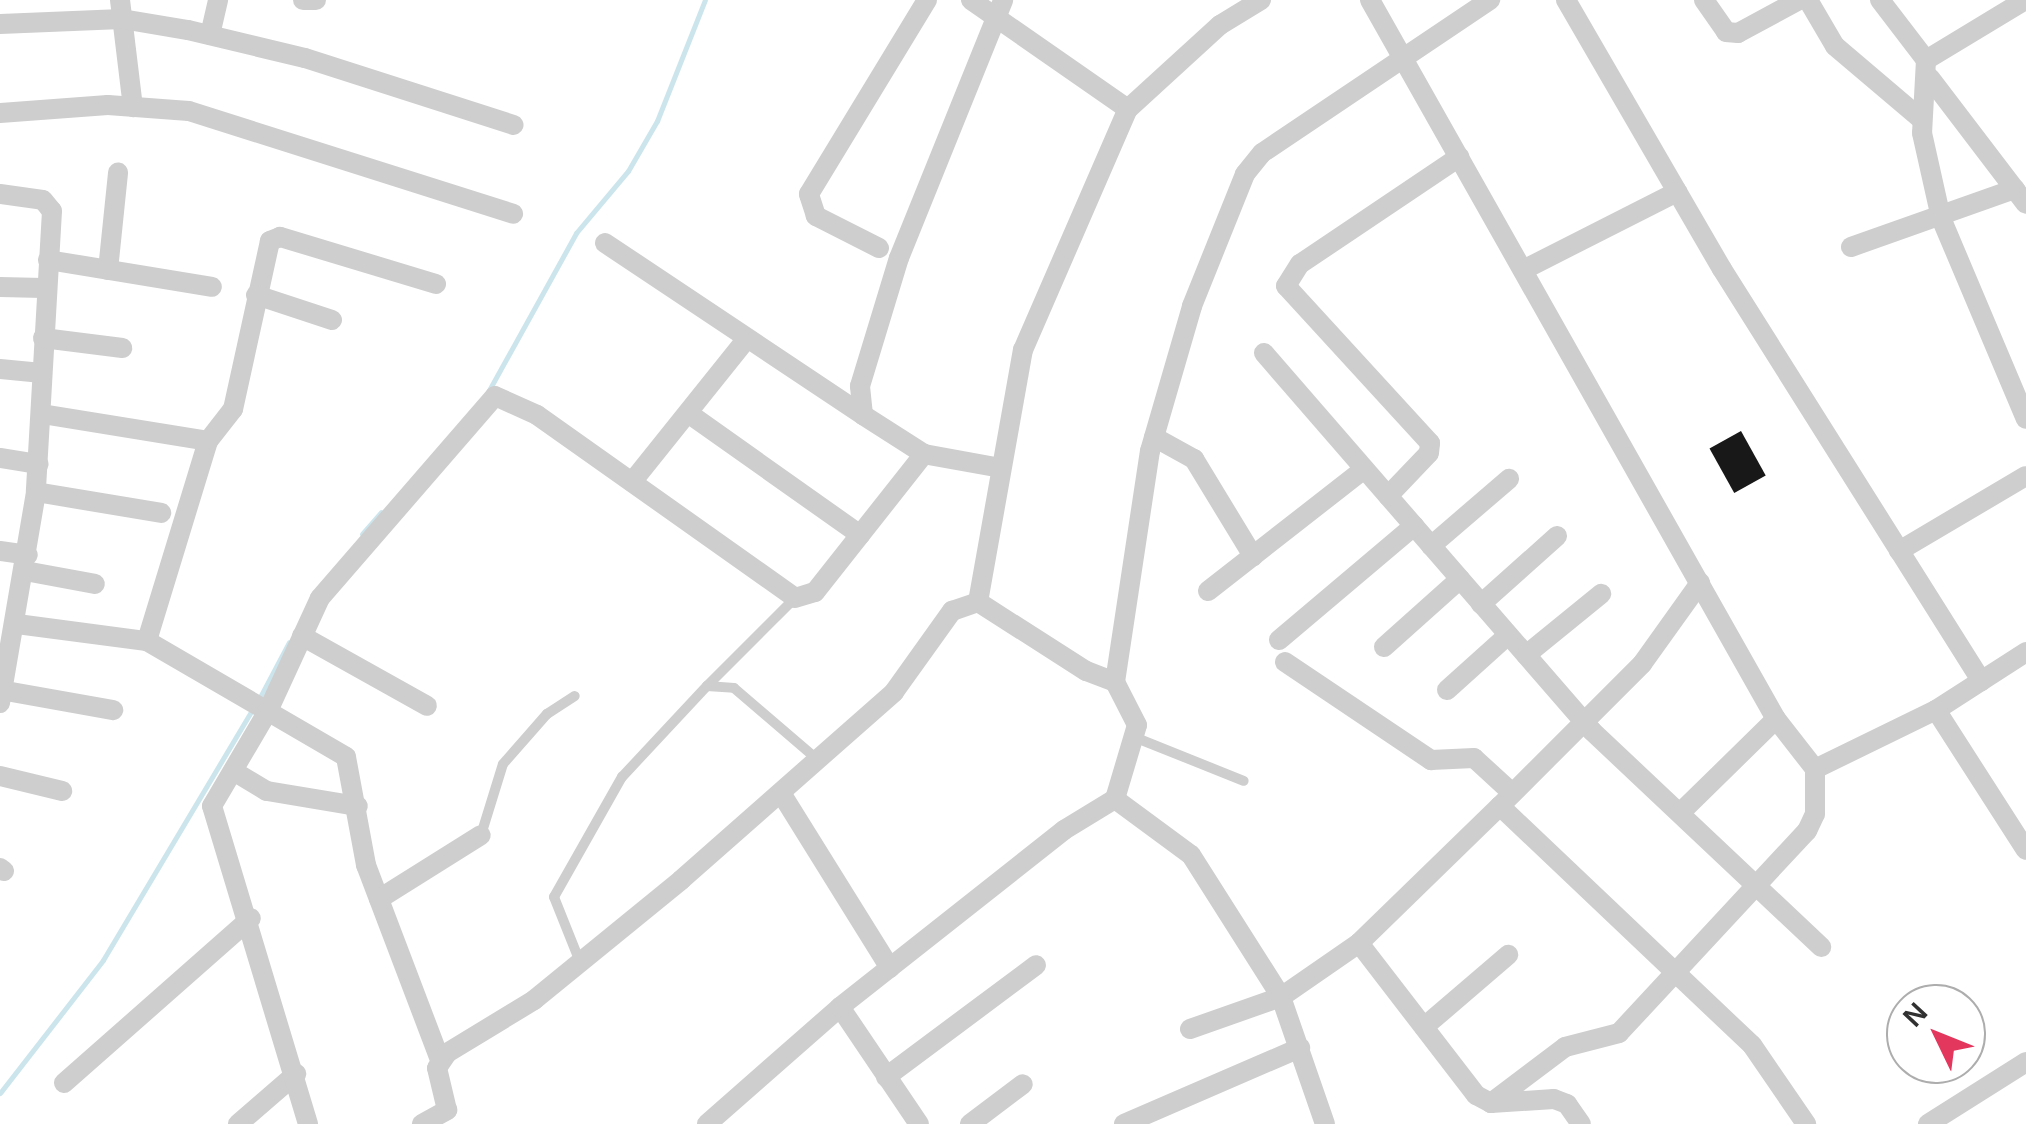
<!DOCTYPE html>
<html>
<head>
<meta charset="utf-8">
<style>
	body { margin:0 }
	#map { position:relative; width:2026px; height:1124px; overflow:hidden; background:#fff; font-family:Arial,sans-serif }
	div>[style] { position:absolute }
	[style*='--x'] { left:calc(var(--x)*1px); top:calc(var(--y)*1px); width:calc(var(--w)*1px); rotate:calc(var(--a)*1deg) }
	.stream>* { height:5px; margin:-2.5px; padding:0 2.5px; transform-origin:2.5px; border-radius:2.5px; background:#cce5ed }
	.building>* { inset:0; background:#181818; transform-origin:0 0 }
	.lane>* { height:10px; margin:-5px; padding:0 5px; transform-origin:5px; border-radius:5px; background:#cecece }
	.street>* { height:20px; margin:-10px; padding:0 10px; transform-origin:10px; border-radius:10px; background:#cecece }
	span { translate:-50% -50%; white-space:nowrap; text-align:center; line-height:1.15; -webkit-text-stroke:10px #fff; paint-order:stroke }
	.north { position:absolute; left:1886px; top:984px; width:100px; height:100px; box-sizing:border-box; background:#fff; border:2px solid #adadad; border-radius:50%; rotate:313deg; font-size:28px; font-weight:700; line-height:40px; text-align:center; color:#313131 }
	.north::after { content:''; display:block; margin:auto; width:35px; height:45px; background:#e4375d; clip-path:polygon(50% 0,100% 100%,50% 72%,0 100%) }
</style>
</head>
<body>
<div id="map">
	<div class="stream">
		<div style="--x:488;--y:392;--w:182;--a:-61"></div>
		<div style="--x:576;--y:233;--w:81;--a:-50"></div>
		<div style="--x:628;--y:171;--w:58;--a:-59.9"></div>
		<div style="--x:657;--y:121;--w:130;--a:-68.4"></div>
		<div style="--x:362;--y:534;--w:29;--a:-49"></div>
		<div style="--x:259;--y:699;--w:64;--a:-62.2"></div>
		<div style="--x:0;--y:1093;--w:168;--a:-52.2"></div>
		<div style="--x:103;--y:960;--w:293;--a:-59.2"></div>
	</div>
	<div class="building">
		<div style="left:1741px;top:431px;width:51px;height:36px;rotate:61deg"></div>
	</div>
	<div class="lane">
		<div style="--x:707;--y:686;--w:123;--a:-45"></div>
		<div style="--x:1134;--y:737;--w:118;--a:21.8"></div>
		<div style="--x:481;--y:835;--w:74;--a:-72.8"></div>
		<div style="--x:503;--y:764;--w:67;--a:-48.7"></div>
		<div style="--x:547;--y:714;--w:33;--a:-33"></div>
		<div style="--x:580;--y:962;--w:70;--a:-111.8"></div>
		<div style="--x:554;--y:897;--w:138;--a:-60.5"></div>
		<div style="--x:622;--y:777;--w:125;--a:-47"></div>
		<div style="--x:707;--y:686;--w:27;--a:4"></div>
		<div style="--x:734;--y:688;--w:111;--a:40.6"></div>
	</div>
	<div class="street">
		<div style="--x:120;--y:0;--w:108;--a:83.1"></div>
		<div style="--x:303;--y:0;--w:13;--a:0"></div>
		<div style="--x:971;--y:0;--w:191;--a:34.8"></div>
		<div style="--x:1370;--y:0;--w:826;--a:60.55"></div>
		<div style="--x:1776;--y:719;--w:63;--a:52"></div>
		<div style="--x:1815;--y:769;--w:135;--a:-26"></div>
		<div style="--x:1936;--y:710;--w:107;--a:-32.8"></div>
		<div style="--x:1566;--y:0;--w:311;--a:59.9"></div>
		<div style="--x:1722;--y:269;--w:487;--a:57.8"></div>
		<div style="--x:1704;--y:0;--w:39;--a:55"></div>
		<div style="--x:1726;--y:32;--w:12;--a:5"></div>
		<div style="--x:1738;--y:33;--w:69;--a:-28.4"></div>
		<div style="--x:1808;--y:0;--w:53;--a:59.6"></div>
		<div style="--x:1835;--y:46;--w:113;--a:40.3"></div>
		<div style="--x:1880;--y:0;--w:76;--a:52.5"></div>
		<div style="--x:1926;--y:60;--w:73;--a:93.1"></div>
		<div style="--x:1922;--y:133;--w:87;--a:77.4"></div>
		<div style="--x:1941;--y:218;--w:218;--a:67.1"></div>
		<div style="--x:0;--y:24;--w:122;--a:-2.3"></div>
		<div style="--x:122;--y:19;--w:67;--a:9.5"></div>
		<div style="--x:188;--y:30;--w:120;--a:13.5"></div>
		<div style="--x:305;--y:58;--w:219;--a:17.8"></div>
		<div style="--x:210;--y:35;--w:36;--a:-77"></div>
		<div style="--x:1926;--y:60;--w:116;--a:-31.2"></div>
		<div style="--x:1930;--y:78;--w:158;--a:52.7"></div>
		<div style="--x:0;--y:113;--w:108;--a:-4.2"></div>
		<div style="--x:108;--y:105;--w:81;--a:4.2"></div>
		<div style="--x:189;--y:111;--w:340;--a:17.6"></div>
		<div style="--x:0;--y:194;--w:43;--a:7.9"></div>
		<div style="--x:43;--y:200;--w:14;--a:51"></div>
		<div style="--x:52;--y:211;--w:281;--a:93.3"></div>
		<div style="--x:605;--y:243;--w:310;--a:33.7"></div>
		<div style="--x:1851;--y:247;--w:174;--a:-19.5"></div>
		<div style="--x:879;--y:248;--w:71;--a:-153.1"></div>
		<div style="--x:816;--y:216;--w:23;--a:-108"></div>
		<div style="--x:809;--y:194;--w:227;--a:-58.7"></div>
		<div style="--x:48;--y:260;--w:166;--a:9.3"></div>
		<div style="--x:108;--y:270;--w:98;--a:-84.1"></div>
		<div style="--x:1523;--y:270;--w:173;--a:-26.9"></div>
		<div style="--x:436;--y:284;--w:163;--a:-163.2"></div>
		<div style="--x:280;--y:237;--w:11;--a:158"></div>
		<div style="--x:270;--y:241;--w:172;--a:102.4"></div>
		<div style="--x:233;--y:409;--w:41;--a:128"></div>
		<div style="--x:208;--y:441;--w:209;--a:107"></div>
		<div style="--x:147;--y:641;--w:230;--a:30.2"></div>
		<div style="--x:346;--y:757;--w:110;--a:79.5"></div>
		<div style="--x:366;--y:865;--w:209;--a:69.2"></div>
		<div style="--x:0;--y:287;--w:43;--a:1.3"></div>
		<div style="--x:256;--y:295;--w:80;--a:18.2"></div>
		<div style="--x:43;--y:338;--w:80;--a:7.2"></div>
		<div style="--x:1264;--y:353;--w:500;--a:49.05"></div>
		<div style="--x:1592;--y:731;--w:315;--a:43.3"></div>
		<div style="--x:0;--y:369;--w:42;--a:5.4"></div>
		<div style="--x:688;--y:413;--w:211;--a:35.3"></div>
		<div style="--x:42;--y:414;--w:168;--a:9.2"></div>
		<div style="--x:1154;--y:437;--w:46;--a:28.8"></div>
		<div style="--x:1194;--y:459;--w:114;--a:58.7"></div>
		<div style="--x:0;--y:458;--w:39;--a:9"></div>
		<div style="--x:1001;--y:468;--w:78;--a:-169.7"></div>
		<div style="--x:924;--y:454;--w:72;--a:-147.4"></div>
		<div style="--x:863;--y:415;--w:29;--a:-96"></div>
		<div style="--x:860;--y:386;--w:134;--a:-73.1"></div>
		<div style="--x:899;--y:258;--w:278;--a:-68"></div>
		<div style="--x:632;--y:482;--w:181;--a:-51.3"></div>
		<div style="--x:1388;--y:496;--w:59;--a:-46.4"></div>
		<div style="--x:1429;--y:453;--w:10;--a:-84"></div>
		<div style="--x:1430;--y:443;--w:213;--a:-132.5"></div>
		<div style="--x:1286;--y:286;--w:26;--a:-58"></div>
		<div style="--x:1300;--y:264;--w:192;--a:-33.9"></div>
		<div style="--x:1431;--y:546;--w:103;--a:-40.7"></div>
		<div style="--x:0;--y:551;--w:28;--a:8"></div>
		<div style="--x:1899;--y:551;--w:147;--a:-30.6"></div>
		<div style="--x:25;--y:571;--w:71;--a:10.5"></div>
		<div style="--x:1208;--y:591;--w:198;--a:-38"></div>
		<div style="--x:1481;--y:604;--w:102;--a:-41.8"></div>
		<div style="--x:17;--y:624;--w:131;--a:7.5"></div>
		<div style="--x:302;--y:636;--w:143;--a:29.2"></div>
		<div style="--x:1279;--y:640;--w:177;--a:-40.2"></div>
		<div style="--x:1384;--y:647;--w:102;--a:-41.8"></div>
		<div style="--x:1526;--y:655;--w:97;--a:-39.1"></div>
		<div style="--x:1285;--y:662;--w:176;--a:33.9"></div>
		<div style="--x:1431;--y:760;--w:43;--a:-2.7"></div>
		<div style="--x:1474;--y:758;--w:52;--a:42.6"></div>
		<div style="--x:1115;--y:682;--w:234;--a:-81.4"></div>
		<div style="--x:1150;--y:451;--w:151;--a:-73.8"></div>
		<div style="--x:1192;--y:306;--w:142;--a:-68.1"></div>
		<div style="--x:1245;--y:174;--w:27;--a:-51"></div>
		<div style="--x:1262;--y:153;--w:275;--a:-33.9"></div>
		<div style="--x:1447;--y:690;--w:82;--a:-42"></div>
		<div style="--x:6;--y:691;--w:109;--a:10.1"></div>
		<div style="--x:0;--y:703;--w:214;--a:-80.3"></div>
		<div style="--x:36;--y:492;--w:127;--a:9.5"></div>
		<div style="--x:1936;--y:710;--w:166;--a:57.3"></div>
		<div style="--x:235;--y:772;--w:37;--a:31"></div>
		<div style="--x:267;--y:791;--w:92;--a:9.4"></div>
		<div style="--x:0;--y:776;--w:64;--a:13.6"></div>
		<div style="--x:781;--y:793;--w:206;--a:58.1"></div>
		<div style="--x:1115;--y:799;--w:94;--a:36.4"></div>
		<div style="--x:1191;--y:855;--w:168;--a:57.6"></div>
		<div style="--x:1281;--y:997;--w:134;--a:70.9"></div>
		<div style="--x:1500;--y:806;--w:201;--a:-45"></div>
		<div style="--x:1642;--y:664;--w:100;--a:-54.4"></div>
		<div style="--x:1680;--y:813;--w:134;--a:-44.4"></div>
		<div style="--x:0;--y:868;--w:5;--a:37"></div>
		<div style="--x:379;--y:899;--w:120;--a:-32.1"></div>
		<div style="--x:1359;--y:943;--w:192;--a:52.4"></div>
		<div style="--x:1476;--y:1095;--w:17;--a:28"></div>
		<div style="--x:1491;--y:1103;--w:63;--a:-3.6"></div>
		<div style="--x:1554;--y:1099;--w:14;--a:21"></div>
		<div style="--x:1567;--y:1104;--w:24;--a:55"></div>
		<div style="--x:840;--y:1007;--w:141;--a:56"></div>
		<div style="--x:1424;--y:1027;--w:111;--a:-40.6"></div>
		<div style="--x:1190;--y:1029;--w:96;--a:-19.4"></div>
		<div style="--x:1281;--y:997;--w:95;--a:-34.7"></div>
		<div style="--x:1359;--y:943;--w:197;--a:-44.2"></div>
		<div style="--x:1500;--y:806;--w:347;--a:43.5"></div>
		<div style="--x:1752;--y:1045;--w:96;--a:55.6"></div>
		<div style="--x:886;--y:1077;--w:187;--a:-36.7"></div>
		<div style="--x:64;--y:1083;--w:249;--a:-41.4"></div>
		<div style="--x:1491;--y:1103;--w:93;--a:-37.1"></div>
		<div style="--x:1565;--y:1047;--w:56;--a:-14.5"></div>
		<div style="--x:1619;--y:1033;--w:276;--a:-47.1"></div>
		<div style="--x:1807;--y:831;--w:19;--a:-65"></div>
		<div style="--x:1815;--y:814;--w:45;--a:-90"></div>
		<div style="--x:238;--y:1124;--w:77;--a:-40.8"></div>
		<div style="--x:308;--y:1124;--w:332;--a:-106.8"></div>
		<div style="--x:212;--y:806;--w:110;--a:-59.5"></div>
		<div style="--x:268;--y:711;--w:124;--a:-65.3"></div>
		<div style="--x:320;--y:598;--w:267;--a:-49.1"></div>
		<div style="--x:495;--y:396;--w:46;--a:24.3"></div>
		<div style="--x:537;--y:415;--w:316;--a:35.3"></div>
		<div style="--x:795;--y:598;--w:21;--a:-17"></div>
		<div style="--x:815;--y:592;--w:176;--a:-51.7"></div>
		<div style="--x:422;--y:1124;--w:29;--a:-29"></div>
		<div style="--x:447;--y:1110;--w:43;--a:-103.4"></div>
		<div style="--x:437;--y:1068;--w:18;--a:-56"></div>
		<div style="--x:447;--y:1053;--w:102;--a:-31.3"></div>
		<div style="--x:534;--y:1000;--w:190;--a:-39.2"></div>
		<div style="--x:681;--y:880;--w:284;--a:-41.4"></div>
		<div style="--x:894;--y:692;--w:100;--a:-54.4"></div>
		<div style="--x:952;--y:611;--w:28;--a:-19"></div>
		<div style="--x:978;--y:602;--w:256;--a:-79.9"></div>
		<div style="--x:1023;--y:350;--w:263;--a:-66.5"></div>
		<div style="--x:1128;--y:109;--w:125;--a:-42.4"></div>
		<div style="--x:1220;--y:25;--w:48;--a:-31.4"></div>
		<div style="--x:707;--y:1124;--w:177;--a:-41.3"></div>
		<div style="--x:840;--y:1007;--w:285;--a:-38.3"></div>
		<div style="--x:1064;--y:830;--w:60;--a:-31.3"></div>
		<div style="--x:1115;--y:799;--w:77;--a:-73.4"></div>
		<div style="--x:1137;--y:725;--w:48;--a:-117.1"></div>
		<div style="--x:1115;--y:682;--w:31;--a:-159"></div>
		<div style="--x:1086;--y:671;--w:128;--a:-147.4"></div>
		<div style="--x:970;--y:1124;--w:66;--a:-37"></div>
		<div style="--x:1124;--y:1124;--w:192;--a:-23.4"></div>
		<div style="--x:1928;--y:1124;--w:116;--a:-32.3"></div>
	</div>
	<div class="north">N</div>
</div>
</body>
</html>
